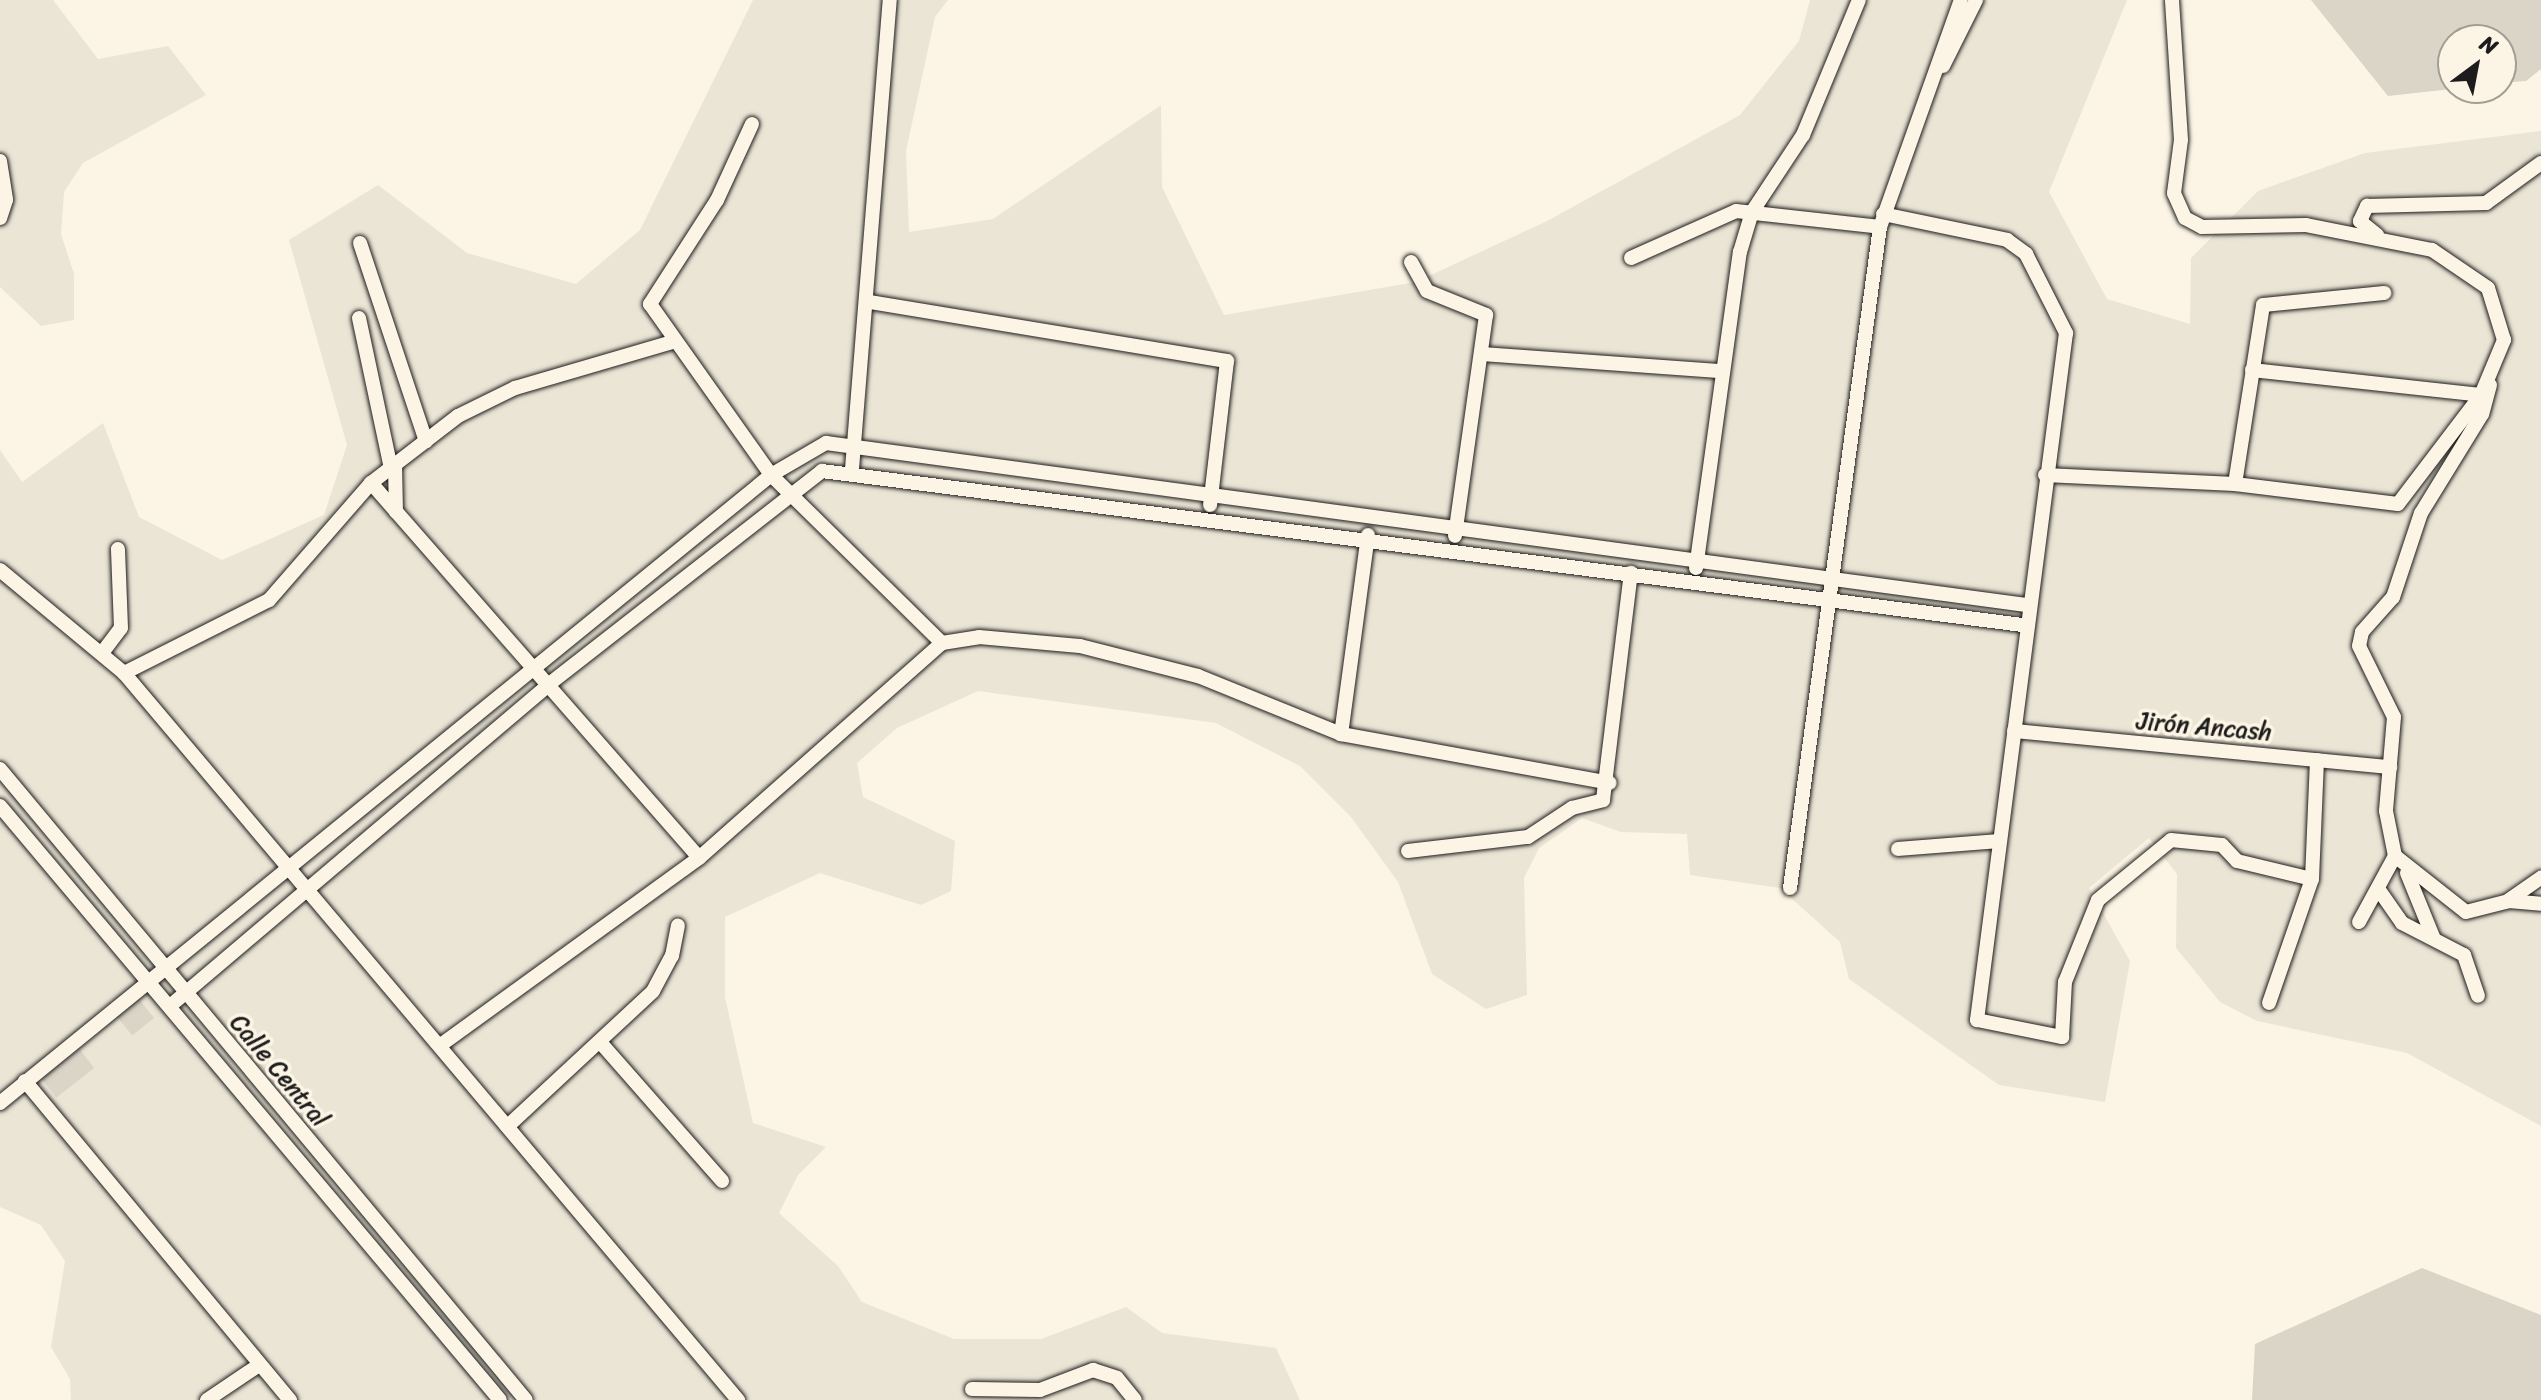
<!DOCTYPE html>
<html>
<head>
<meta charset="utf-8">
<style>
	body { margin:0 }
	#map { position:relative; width:2541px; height:1400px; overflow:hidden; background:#fcf5e5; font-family:Sriracha,sans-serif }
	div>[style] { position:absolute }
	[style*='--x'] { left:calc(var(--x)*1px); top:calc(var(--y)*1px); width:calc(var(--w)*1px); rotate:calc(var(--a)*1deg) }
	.built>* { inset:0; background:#ebe5d6 }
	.green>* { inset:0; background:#dbd5c8; transform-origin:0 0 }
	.roads { filter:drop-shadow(0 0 2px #1c1c1c) drop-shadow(0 0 2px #1c1c1c) }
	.minor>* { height:14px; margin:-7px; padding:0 7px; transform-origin:7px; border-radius:7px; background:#fcf5e5 }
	span { translate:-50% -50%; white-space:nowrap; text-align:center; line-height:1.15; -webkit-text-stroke:7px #fcf5e5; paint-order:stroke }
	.street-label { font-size:24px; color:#1c1c1c }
	.north { position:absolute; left:2437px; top:24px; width:80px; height:80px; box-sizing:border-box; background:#fcf5e5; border:2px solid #a29e95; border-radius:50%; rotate:32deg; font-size:22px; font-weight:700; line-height:32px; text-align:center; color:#1c1c1c }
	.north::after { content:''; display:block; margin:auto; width:28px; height:36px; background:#1c1c1c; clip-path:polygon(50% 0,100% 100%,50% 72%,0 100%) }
</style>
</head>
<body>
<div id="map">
	<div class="built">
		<div style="clip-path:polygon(0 0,53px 0,98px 59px,168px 46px,206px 95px,83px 163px,64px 192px,61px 234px,74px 274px,74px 320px,41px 326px,0 287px)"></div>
		<div style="clip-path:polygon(753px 0,948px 0,935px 17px,906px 151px,909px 232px,993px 219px,1161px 105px,1162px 187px,1224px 315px,1416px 282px,1549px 220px,1740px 115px,1799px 41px,1810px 0,2127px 0,2049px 192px,2107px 299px,2190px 324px,2191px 258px,2258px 191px,2365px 153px,2541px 131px,2541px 1126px,2407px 1053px,2257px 1021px,2220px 1002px,2176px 948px,2177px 874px,2149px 838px,2089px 888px,2130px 961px,2105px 1102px,1999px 1085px,1849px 979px,1840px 942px,1780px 888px,1690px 875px,1687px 834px,1621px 832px,1582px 818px,1539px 848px,1524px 878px,1527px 995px,1486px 1009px,1432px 974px,1398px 882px,1351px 817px,1300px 766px,1216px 723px,978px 691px,897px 728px,857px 763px,863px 797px,955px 841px,951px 891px,921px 905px,820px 873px,725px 917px,725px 997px,753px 1123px,826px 1147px,798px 1175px,779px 1213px,838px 1266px,862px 1302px,954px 1339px,1041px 1339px,1126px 1307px,1162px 1333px,1276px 1348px,1300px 1400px,71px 1400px,70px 1379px,51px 1347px,65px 1261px,41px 1225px,0 1207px,0 450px,22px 482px,103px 423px,139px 517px,222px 560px,324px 515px,347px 445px,289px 240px,378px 185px,467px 253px,576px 284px,640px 230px)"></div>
	</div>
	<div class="green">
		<div style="clip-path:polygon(2311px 0,2541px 0,2541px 69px,2526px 81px,2501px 83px,2501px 40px,2453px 40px,2453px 88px,2461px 88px,2388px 96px)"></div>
		<div style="left:137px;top:997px;width:27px;height:28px;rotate:51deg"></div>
		<div style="left:77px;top:1046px;width:28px;height:48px;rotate:52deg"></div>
		<div style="clip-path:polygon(2422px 1268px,2541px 1315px,2541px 1400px,2252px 1400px,2255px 1344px)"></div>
	</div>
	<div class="roads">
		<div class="minor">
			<div style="--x:1943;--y:66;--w:74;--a:-63.4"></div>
			<div style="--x:752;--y:124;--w:84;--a:114.7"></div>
			<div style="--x:717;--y:200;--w:124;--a:122.8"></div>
			<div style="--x:650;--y:304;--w:209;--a:54.7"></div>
			<div style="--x:771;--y:475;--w:240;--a:44.5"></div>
			<div style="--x:0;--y:161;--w:39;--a:81"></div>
			<div style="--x:6;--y:200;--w:19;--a:108"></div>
			<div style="--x:1883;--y:214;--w:127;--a:11.8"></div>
			<div style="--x:2007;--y:240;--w:24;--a:36"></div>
			<div style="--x:2026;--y:254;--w:89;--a:63.1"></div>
			<div style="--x:2066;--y:333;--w:693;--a:97.38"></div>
			<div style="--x:1977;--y:1020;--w:87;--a:11.3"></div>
			<div style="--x:2062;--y:1037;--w:55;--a:-86.9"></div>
			<div style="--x:2065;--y:982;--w:88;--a:-68.1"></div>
			<div style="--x:2098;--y:900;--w:94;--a:-39.4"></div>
			<div style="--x:2171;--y:840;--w:51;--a:5.6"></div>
			<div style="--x:2222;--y:845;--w:22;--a:47"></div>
			<div style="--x:2237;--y:861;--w:77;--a:13.5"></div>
			<div style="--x:2377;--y:235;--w:22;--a:-141"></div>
			<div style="--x:2360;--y:221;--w:17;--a:-65"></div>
			<div style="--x:2367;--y:206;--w:119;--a:-1.4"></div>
			<div style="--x:2486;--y:203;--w:68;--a:-36"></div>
			<div style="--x:360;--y:243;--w:209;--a:71.6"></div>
			<div style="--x:1631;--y:258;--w:115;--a:-24.1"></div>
			<div style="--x:1736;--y:211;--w:145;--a:6.3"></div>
			<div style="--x:1411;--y:262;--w:33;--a:61"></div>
			<div style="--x:1427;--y:291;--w:64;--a:22.1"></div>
			<div style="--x:1486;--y:315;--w:223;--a:98"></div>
			<div style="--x:870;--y:302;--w:362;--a:9.4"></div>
			<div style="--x:1227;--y:361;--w:145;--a:96.7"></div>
			<div style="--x:359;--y:318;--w:153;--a:78"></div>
			<div style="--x:1482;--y:354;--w:237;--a:4.1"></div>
			<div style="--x:2252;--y:370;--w:230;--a:6.2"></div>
			<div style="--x:2490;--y:385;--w:30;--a:105"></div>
			<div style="--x:2482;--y:414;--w:116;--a:121.6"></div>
			<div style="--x:2421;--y:513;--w:89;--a:108.4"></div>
			<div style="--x:2393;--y:597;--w:47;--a:131.5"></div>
			<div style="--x:2362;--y:632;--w:14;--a:102"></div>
			<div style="--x:2359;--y:646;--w:79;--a:63.8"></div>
			<div style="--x:2394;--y:717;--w:94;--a:94.9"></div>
			<div style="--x:2386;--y:811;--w:46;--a:78.7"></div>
			<div style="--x:2395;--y:856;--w:90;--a:38.3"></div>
			<div style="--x:2466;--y:912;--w:44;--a:-14.3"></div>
			<div style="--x:2509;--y:901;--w:32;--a:5"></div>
			<div style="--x:395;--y:465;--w:47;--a:88.8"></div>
			<div style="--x:852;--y:469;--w:471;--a:-85.4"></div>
			<div style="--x:2045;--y:475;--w:190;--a:2.7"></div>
			<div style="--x:2235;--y:484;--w:164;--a:7"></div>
			<div style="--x:2398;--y:504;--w:137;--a:-52.7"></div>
			<div style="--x:2481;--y:395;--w:60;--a:-67.3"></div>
			<div style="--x:2504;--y:340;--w:54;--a:-107.1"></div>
			<div style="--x:2488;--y:288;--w:68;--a:-145.8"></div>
			<div style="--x:2432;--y:250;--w:128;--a:-168.8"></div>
			<div style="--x:2306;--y:225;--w:104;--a:178.9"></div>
			<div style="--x:2202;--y:227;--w:19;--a:-152"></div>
			<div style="--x:2185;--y:218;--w:27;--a:-114"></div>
			<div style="--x:2174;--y:193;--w:53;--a:-82.5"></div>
			<div style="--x:2181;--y:140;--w:140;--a:-93.7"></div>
			<div style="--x:371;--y:483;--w:498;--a:48.8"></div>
			<div style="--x:2235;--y:484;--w:181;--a:-81.1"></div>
			<div style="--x:2263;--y:305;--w:122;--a:-5.7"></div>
			<div style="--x:1368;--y:535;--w:201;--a:97.7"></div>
			<div style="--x:1341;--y:734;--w:273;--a:10.3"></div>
			<div style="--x:1696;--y:568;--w:319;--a:-82.1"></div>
			<div style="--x:1740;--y:252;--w:42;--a:-73.3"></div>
			<div style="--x:1752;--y:212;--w:92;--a:-56.5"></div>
			<div style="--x:1803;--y:135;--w:146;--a:-67.5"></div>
			<div style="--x:0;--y:570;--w:161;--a:39.7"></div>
			<div style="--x:124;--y:673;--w:952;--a:49.82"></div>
			<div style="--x:102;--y:653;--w:31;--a:-53"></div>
			<div style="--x:121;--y:628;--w:79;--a:-92.2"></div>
			<div style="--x:124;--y:673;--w:162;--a:-26.7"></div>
			<div style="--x:269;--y:600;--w:155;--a:-48.9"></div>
			<div style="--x:371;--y:483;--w:110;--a:-37.6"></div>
			<div style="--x:458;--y:416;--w:64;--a:-26.2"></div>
			<div style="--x:515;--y:388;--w:164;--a:-16.3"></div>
			<div style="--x:2014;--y:731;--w:378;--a:5.5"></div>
			<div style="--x:0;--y:769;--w:821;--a:50.19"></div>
			<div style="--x:0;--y:806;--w:776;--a:49.91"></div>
			<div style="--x:1898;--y:849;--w:101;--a:-4.5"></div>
			<div style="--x:1408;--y:851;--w:121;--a:-6.7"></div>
			<div style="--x:1528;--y:837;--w:53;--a:-33.4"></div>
			<div style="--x:1572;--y:808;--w:32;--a:-14"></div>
			<div style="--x:1603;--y:800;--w:229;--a:-83"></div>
			<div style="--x:2407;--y:873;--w:71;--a:67.8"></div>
			<div style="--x:1790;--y:888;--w:667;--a:-82.25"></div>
			<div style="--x:1880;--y:227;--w:241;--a:-70.4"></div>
			<div style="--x:2379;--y:890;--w:40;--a:55.1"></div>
			<div style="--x:2402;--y:923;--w:70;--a:27.3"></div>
			<div style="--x:2464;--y:955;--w:43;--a:71.1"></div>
			<div style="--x:2509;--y:900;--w:39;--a:-35"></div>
			<div style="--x:2359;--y:922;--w:75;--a:-61.4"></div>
			<div style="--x:2269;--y:1003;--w:131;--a:-70.9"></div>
			<div style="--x:2312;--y:879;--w:119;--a:-87.6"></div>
			<div style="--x:170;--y:1006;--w:496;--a:-40.3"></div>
			<div style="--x:548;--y:685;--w:348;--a:-38"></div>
			<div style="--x:822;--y:471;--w:1211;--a:7.31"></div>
			<div style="--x:600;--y:1042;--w:185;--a:48.7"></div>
			<div style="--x:442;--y:1044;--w:317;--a:-35.9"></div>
			<div style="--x:699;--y:858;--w:324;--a:-41.5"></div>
			<div style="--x:942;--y:643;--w:37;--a:-9"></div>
			<div style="--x:979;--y:637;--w:101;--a:5.1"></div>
			<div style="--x:1080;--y:646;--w:122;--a:14.3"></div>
			<div style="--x:1198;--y:676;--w:154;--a:22.1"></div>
			<div style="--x:25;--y:1081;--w:415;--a:50.3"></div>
			<div style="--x:0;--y:1103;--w:994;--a:-39.16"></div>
			<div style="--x:771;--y:475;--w:64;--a:-30.2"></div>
			<div style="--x:826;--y:443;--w:1211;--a:7.69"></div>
			<div style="--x:510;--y:1124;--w:195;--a:-42.9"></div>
			<div style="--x:653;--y:991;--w:40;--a:-62"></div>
			<div style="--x:672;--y:956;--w:31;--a:-79"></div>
			<div style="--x:972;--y:1389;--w:68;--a:0.8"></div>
			<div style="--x:1040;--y:1390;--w:57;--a:-20.7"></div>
			<div style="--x:1093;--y:1370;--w:25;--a:18"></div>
			<div style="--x:1117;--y:1378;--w:28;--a:51"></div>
			<div style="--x:207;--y:1400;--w:63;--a:-33.9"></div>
		</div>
	</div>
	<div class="street-label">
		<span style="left:2204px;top:727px;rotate:5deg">Jirón Ancash</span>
		<span style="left:279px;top:1071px;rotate:50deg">Calle Central</span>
	</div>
	<div class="north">N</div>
</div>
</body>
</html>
